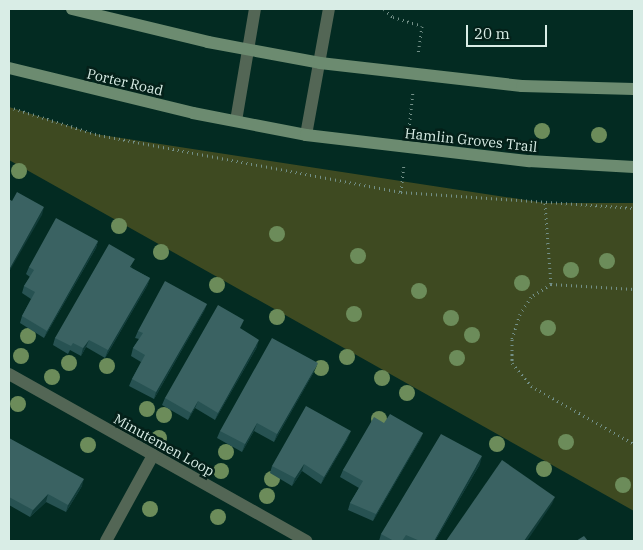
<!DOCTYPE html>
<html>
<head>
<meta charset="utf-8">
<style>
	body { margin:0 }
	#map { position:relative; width:643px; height:550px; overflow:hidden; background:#032b22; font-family:"IBM Plex Serif",serif }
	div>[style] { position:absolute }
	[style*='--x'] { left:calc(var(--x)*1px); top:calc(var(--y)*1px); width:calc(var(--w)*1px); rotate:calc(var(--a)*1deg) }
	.green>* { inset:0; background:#3e4a21 }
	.path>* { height:3px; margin-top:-1.5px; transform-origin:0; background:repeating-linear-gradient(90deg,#739088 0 1px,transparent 0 5px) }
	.minor>* { height:12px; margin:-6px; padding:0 6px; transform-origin:6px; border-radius:6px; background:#536655 }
	.tertiary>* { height:12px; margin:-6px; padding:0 6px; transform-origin:6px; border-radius:6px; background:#536655 }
	.secondary>* { height:12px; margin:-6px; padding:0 6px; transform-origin:6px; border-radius:6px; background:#6c8b70 }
	.trees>* { width:16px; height:16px; margin:-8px; border-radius:50%; background:#6c8c5a }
	.wall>* { inset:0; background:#275252 }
	.shaded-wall>* { inset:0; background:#113b38 }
	.building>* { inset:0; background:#3a6262 }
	span { translate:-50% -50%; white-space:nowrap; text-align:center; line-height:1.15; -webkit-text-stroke:5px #042019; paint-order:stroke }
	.street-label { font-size:14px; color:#d9ede6 }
	.frame { position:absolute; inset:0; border:10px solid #d9ede6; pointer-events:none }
	.scale { position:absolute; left:466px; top:25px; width:81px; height:22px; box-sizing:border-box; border:2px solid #d9ede6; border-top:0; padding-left:6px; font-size:15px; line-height:18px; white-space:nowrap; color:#d9ede6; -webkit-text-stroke:4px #042019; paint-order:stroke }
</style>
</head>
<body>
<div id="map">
	<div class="green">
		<div style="clip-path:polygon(9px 107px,95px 134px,545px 203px,634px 203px,634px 511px,9px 160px)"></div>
	</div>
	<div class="path">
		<div style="--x:384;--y:9;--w:12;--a:42"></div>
		<div style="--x:393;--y:17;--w:30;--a:17"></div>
		<div style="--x:422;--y:26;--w:28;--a:98"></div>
		<div style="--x:9;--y:107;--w:94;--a:17.3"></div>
		<div style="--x:99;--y:135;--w:307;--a:10.7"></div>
		<div style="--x:401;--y:192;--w:234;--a:3.9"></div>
		<div style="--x:409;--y:129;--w:36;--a:-84"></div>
		<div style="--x:401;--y:192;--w:27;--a:-84"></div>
		<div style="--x:545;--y:203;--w:81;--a:85.8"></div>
		<div style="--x:551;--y:284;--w:83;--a:3.4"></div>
		<div style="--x:551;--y:284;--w:24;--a:147"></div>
		<div style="--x:531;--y:297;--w:20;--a:123"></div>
		<div style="--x:520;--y:314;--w:26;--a:108"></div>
		<div style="--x:512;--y:339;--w:24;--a:90"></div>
		<div style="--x:512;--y:363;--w:30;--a:50"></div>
		<div style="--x:531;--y:386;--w:118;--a:29.4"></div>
	</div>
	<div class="minor">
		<div style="--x:9;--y:374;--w:341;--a:29.3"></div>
		<div style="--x:106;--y:541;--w:98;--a:-61.3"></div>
	</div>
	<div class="tertiary">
		<div style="--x:236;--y:121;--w:114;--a:-80.4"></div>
		<div style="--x:306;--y:135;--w:128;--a:-79.7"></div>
	</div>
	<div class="secondary">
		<div style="--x:72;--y:9;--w:140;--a:13.6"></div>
		<div style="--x:208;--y:42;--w:114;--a:10.6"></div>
		<div style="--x:320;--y:63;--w:203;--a:6.5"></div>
		<div style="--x:522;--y:86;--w:112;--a:1.5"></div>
		<div style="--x:9;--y:68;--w:189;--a:13.7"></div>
		<div style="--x:193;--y:113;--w:115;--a:11"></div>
		<div style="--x:306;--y:135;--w:225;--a:6.7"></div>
		<div style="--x:529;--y:161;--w:105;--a:3.3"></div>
	</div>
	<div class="trees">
		<div style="left:542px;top:131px"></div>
		<div style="left:599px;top:135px"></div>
		<div style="left:19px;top:171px"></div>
		<div style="left:119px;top:226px"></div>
		<div style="left:277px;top:234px"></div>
		<div style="left:161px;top:252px"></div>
		<div style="left:358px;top:256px"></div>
		<div style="left:607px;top:261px"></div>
		<div style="left:571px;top:270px"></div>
		<div style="left:522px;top:283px"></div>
		<div style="left:217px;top:285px"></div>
		<div style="left:419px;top:291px"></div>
		<div style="left:354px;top:314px"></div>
		<div style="left:277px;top:317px"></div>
		<div style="left:451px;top:318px"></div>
		<div style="left:548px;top:328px"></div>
		<div style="left:472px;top:335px"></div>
		<div style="left:28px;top:336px"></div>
		<div style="left:21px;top:356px"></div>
		<div style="left:347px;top:357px"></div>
		<div style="left:457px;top:358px"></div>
		<div style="left:69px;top:363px"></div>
		<div style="left:107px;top:366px"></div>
		<div style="left:321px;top:368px"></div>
		<div style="left:52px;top:377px"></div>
		<div style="left:382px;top:378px"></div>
		<div style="left:407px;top:393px"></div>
		<div style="left:18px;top:404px"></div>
		<div style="left:147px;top:409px"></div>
		<div style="left:164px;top:415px"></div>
		<div style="left:379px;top:419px"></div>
		<div style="left:159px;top:438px"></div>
		<div style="left:566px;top:442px"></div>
		<div style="left:497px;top:444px"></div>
		<div style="left:88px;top:445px"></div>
		<div style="left:226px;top:452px"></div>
		<div style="left:544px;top:469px"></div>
		<div style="left:221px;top:471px"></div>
		<div style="left:272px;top:479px"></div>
		<div style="left:623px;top:485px"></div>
		<div style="left:267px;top:496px"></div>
		<div style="left:150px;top:509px"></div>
		<div style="left:218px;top:517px"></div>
	</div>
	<div class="wall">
		<div style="clip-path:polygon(98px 241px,96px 248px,44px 338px,20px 323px,22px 316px,31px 299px,22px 293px,24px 286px,30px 277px,26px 274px,29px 267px)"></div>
		<div style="clip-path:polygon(132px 266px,131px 268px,150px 278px,147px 286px,105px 358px,86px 347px,81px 356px,70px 350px,68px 354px,53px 345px,55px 338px)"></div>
		<div style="clip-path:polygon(207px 304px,204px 311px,154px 399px,129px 386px,132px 379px,141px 362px,131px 356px,133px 348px,139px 339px,135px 338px,138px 331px)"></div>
		<div style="clip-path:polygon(241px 329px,257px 347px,215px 420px,195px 408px,188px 420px,162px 405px,165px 398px)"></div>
		<div style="clip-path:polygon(315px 370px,274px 442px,254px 431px,242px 452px,217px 438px,220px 431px)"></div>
		<div style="clip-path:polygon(384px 423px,423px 433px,420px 440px,373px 521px,348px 510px,350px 503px,359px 488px,340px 477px,343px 470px)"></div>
		<div style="clip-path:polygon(9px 438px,82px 486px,66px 512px,46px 502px,30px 517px,9px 505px)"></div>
		<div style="clip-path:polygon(348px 438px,321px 484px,302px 471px,292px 486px,270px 473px,272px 466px)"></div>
		<div style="clip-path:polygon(480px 464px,435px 541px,379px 541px,381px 534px)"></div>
	</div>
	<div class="shaded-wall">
		<div style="clip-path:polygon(44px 207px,42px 215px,9px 272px,9px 270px)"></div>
		<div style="clip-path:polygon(98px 241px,96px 248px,44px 338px,47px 331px)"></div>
		<div style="clip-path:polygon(150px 278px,147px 286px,105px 358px,108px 350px)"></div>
		<div style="clip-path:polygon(207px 304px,204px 311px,154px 399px,156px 392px)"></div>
		<div style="clip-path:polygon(89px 340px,86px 347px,81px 356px,83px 348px)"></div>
		<div style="clip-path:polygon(259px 340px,257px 347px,215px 420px,218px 413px)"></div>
		<div style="clip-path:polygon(318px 363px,315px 370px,274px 442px,277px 434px)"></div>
		<div style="clip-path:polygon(198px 401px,195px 408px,188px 420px,191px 413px)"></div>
		<div style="clip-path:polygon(257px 423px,254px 431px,242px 452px,245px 444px)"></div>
		<div style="clip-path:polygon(351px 431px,348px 438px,321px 484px,324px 477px)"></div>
		<div style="clip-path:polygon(423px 433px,420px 440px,373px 521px,376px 514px)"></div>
		<div style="clip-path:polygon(482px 456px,480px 464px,435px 541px,434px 541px)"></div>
		<div style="clip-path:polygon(304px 464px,302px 471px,292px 486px,295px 478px)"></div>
		<div style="clip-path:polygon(84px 479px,82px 486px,66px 512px,68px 505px)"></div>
		<div style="clip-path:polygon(48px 494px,46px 502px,30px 517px,33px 510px)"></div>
		<div style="clip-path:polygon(555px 497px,552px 504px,527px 541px,524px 541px)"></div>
	</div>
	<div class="building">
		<div style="clip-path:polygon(17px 192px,44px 207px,9px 270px,9px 199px,12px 201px)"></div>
		<div style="clip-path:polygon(56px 218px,98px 241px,47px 331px,22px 316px,35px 292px,24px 286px,34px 270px,29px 267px)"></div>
		<div style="clip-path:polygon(109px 244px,135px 259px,130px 267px,150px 278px,108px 350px,89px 340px,83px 348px,73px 343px,71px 346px,55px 338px)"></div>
		<div style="clip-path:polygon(165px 281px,207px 304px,156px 392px,132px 379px,145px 355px,133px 348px,143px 333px,138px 331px)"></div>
		<div style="clip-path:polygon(218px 305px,244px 320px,240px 328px,259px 340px,218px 413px,198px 401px,191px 413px,165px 398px)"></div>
		<div style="clip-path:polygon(272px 338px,318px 363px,277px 434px,257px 423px,245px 444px,220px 431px)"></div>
		<div style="clip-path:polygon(306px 406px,351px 431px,324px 477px,304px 464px,295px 478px,272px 466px)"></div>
		<div style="clip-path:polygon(390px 414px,423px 433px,376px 514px,350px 503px,363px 481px,343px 470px,374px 417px,384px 423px)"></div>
		<div style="clip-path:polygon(441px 434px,482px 456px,434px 541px,420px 541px,406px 535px,402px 541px,394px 541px,381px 534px)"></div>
		<div style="clip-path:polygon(9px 438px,84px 479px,68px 505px,48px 494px,33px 510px,9px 497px)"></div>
		<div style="clip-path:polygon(502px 460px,555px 497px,524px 541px,446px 541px)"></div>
		<div style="clip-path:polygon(584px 536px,588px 541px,576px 541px)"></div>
	</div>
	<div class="street-label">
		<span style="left:125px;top:82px;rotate:13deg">Porter Road</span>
		<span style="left:471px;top:140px;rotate:6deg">Hamlin Groves Trail</span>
		<span style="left:164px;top:445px;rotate:29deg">Minutemen Loop</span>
	</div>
	<div class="frame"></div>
	<div class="scale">20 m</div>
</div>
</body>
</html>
